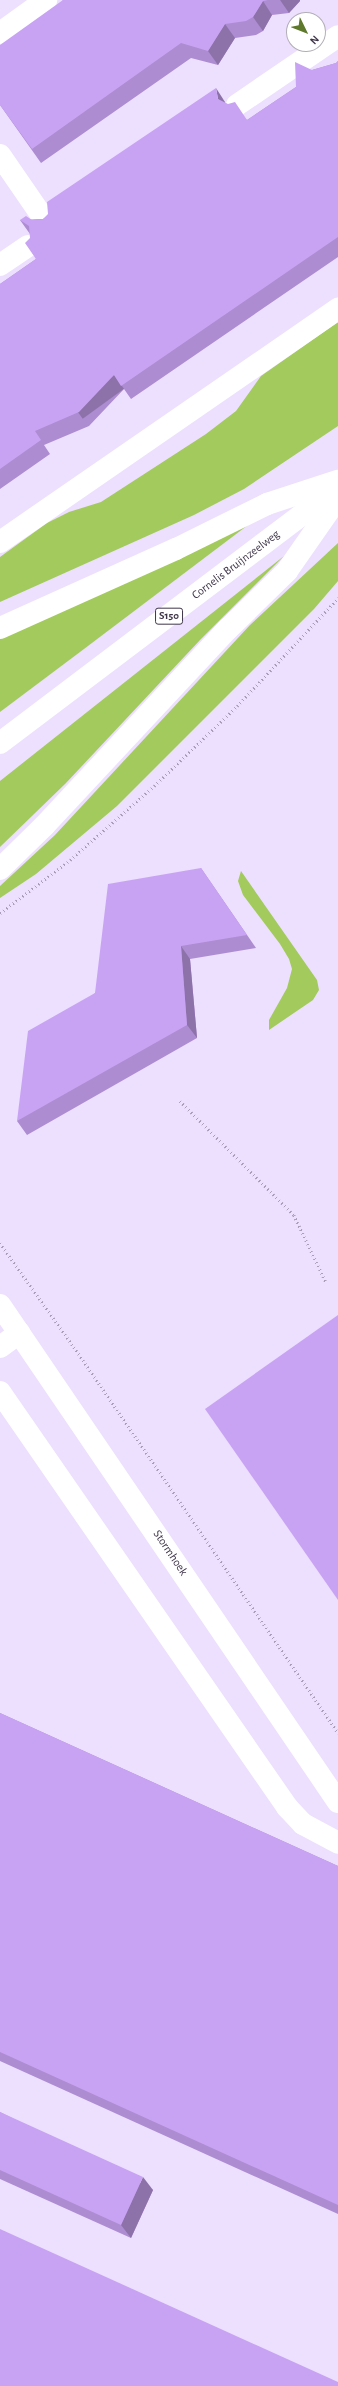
<!DOCTYPE html>
<html>
<head>
<meta charset="utf-8">
<style>
	body { margin:0 }
	#map { position:relative; width:338px; height:2386px; overflow:hidden; background:#eddffe; font-family:"Alegreya Sans",sans-serif }
	div>[style] { position:absolute }
	[style*='--x'] { left:calc(var(--x)*1px); top:calc(var(--y)*1px); width:calc(var(--w)*1px); rotate:calc(var(--a)*1deg) }
	.green>* { inset:0; background:#a3ca5d }
	.path>* { height:2.5px; margin-top:-1.25px; transform-origin:0; background:repeating-linear-gradient(90deg,#a99db7 0 1px,transparent 0 4px) }
	.minor>* { height:22px; margin:-11px; padding:0 11px; transform-origin:11px; border-radius:11px; background:#fff }
	.major>* { height:22px; margin:-11px; padding:0 11px; transform-origin:11px; border-radius:11px; background:#fff }
	.wall>* { inset:0; background:#ad8cd1 }
	.shaded-wall>* { inset:0; background:#8d72aa; transform-origin:0 0 }
	.building>* { inset:0; background:#c9a3f3 }
	span { translate:-50% -50%; white-space:nowrap; text-align:center; line-height:1.15; -webkit-text-stroke:4px #fff; paint-order:stroke }
	.shield-label span { padding:1px 3px; background:#fff; border:1px solid; border-radius:3px; -webkit-text-stroke-width:0 }
	.shield-label { font-size:11px; color:#3e3549; font-weight:700 }
	.street-label { font-size:12px; color:#3e3549 }
	.north { position:absolute; left:286px; top:12px; width:40px; height:40px; box-sizing:border-box; background:#fff; border:1px solid #b2aeb6; border-radius:50%; rotate:133deg; font-size:11px; font-weight:700; line-height:16px; text-align:center; color:#3e3549 }
	.north::after { content:''; display:block; margin:auto; width:14px; height:18px; background:#5e792c; clip-path:polygon(50% 0,100% 100%,50% 72%,0 100%) }
</style>
</head>
<body>
<div id="map">
	<div class="green">
		<div style="clip-path:polygon(338px 322px,338px 426px,244px 489px,194px 515px,0 602px,0 557px,47px 523px,69px 512px,101px 502px,206px 434px,236px 411px,261px 376px)"></div>
		<div style="clip-path:polygon(260px 516px,80px 652px,0 712px,0 638px)"></div>
		<div style="clip-path:polygon(338px 543px,338px 581px,314px 609px,117px 806px,36px 874px,0 898px,0 886px,55px 835px,250px 625px)"></div>
		<div style="clip-path:polygon(284px 556px,200px 640px,66px 783px,0 847px,0 781px)"></div>
		<div style="clip-path:polygon(241px 871px,317px 980px,319px 990px,313px 1000px,269px 1030px,269px 1020px,287px 988px,292px 969px,289px 959px,280px 944px,243px 895px,238px 881px)"></div>
	</div>
	<div class="path">
		<div style="--x:0;--y:913;--w:88;--a:-37.1"></div>
		<div style="--x:70;--y:860;--w:112;--a:-41.4"></div>
		<div style="--x:154;--y:786;--w:115;--a:-43.9"></div>
		<div style="--x:237;--y:706;--w:148;--a:-46.9"></div>
		<div style="--x:180;--y:1101;--w:161;--a:45"></div>
		<div style="--x:294;--y:1215;--w:74;--a:64.5"></div>
		<div style="--x:0;--y:1243;--w:128;--a:54.6"></div>
		<div style="--x:74;--y:1347;--w:468;--a:55.6"></div>
	</div>
	<div class="minor">
		<div style="--x:0;--y:33;--w:57;--a:-35.7"></div>
		<div style="--x:237;--y:105;--w:122;--a:-34.3"></div>
		<div style="--x:0;--y:155;--w:81;--a:55.5"></div>
		<div style="--x:0;--y:265;--w:34;--a:-34"></div>
		<div style="--x:0;--y:542;--w:411;--a:-34.6"></div>
		<div style="--x:0;--y:1305;--w:601;--a:55.78"></div>
		<div style="--x:0;--y:1347;--w:24;--a:-36"></div>
		<div style="--x:0;--y:1392;--w:505;--a:55.33"></div>
		<div style="--x:287;--y:1807;--w:23;--a:47"></div>
		<div style="--x:303;--y:1824;--w:40;--a:28"></div>
	</div>
	<div class="major">
		<div style="--x:0;--y:628;--w:193;--a:-24.2"></div>
		<div style="--x:176;--y:549;--w:102;--a:-26.3"></div>
		<div style="--x:267;--y:504;--w:74;--a:-18.2"></div>
		<div style="--x:0;--y:743;--w:423;--a:-37.1"></div>
		<div style="--x:0;--y:869;--w:62;--a:-44.3"></div>
		<div style="--x:44;--y:826;--w:270;--a:-47"></div>
		<div style="--x:228;--y:629;--w:83;--a:-44.5"></div>
		<div style="--x:287;--y:571;--w:89;--a:-55.1"></div>
	</div>
	<div class="wall">
		<div style="clip-path:polygon(63px 0,300px 0,300px 1px,289px 13px,272px 15px,263px 31px,256px 35px,235px 38px,218px 65px,191px 58px,41px 163px,0 105px)"></div>
		<div style="clip-path:polygon(338px 61px,338px 257px,131px 399px,124px 389px,89px 426px,44px 445px,50px 454px,0 489px,0 284px,36px 259px,30px 238px,30px 234px,20px 220px,43px 219px,225px 102px,225px 103px,247px 120px,296px 87px,312px 70px,336px 63px)"></div>
		<div style="clip-path:polygon(201px 868px,256px 948px,190px 959px,197px 1038px,27px 1135px,17px 1121px,95px 993px)"></div>
		<div style="clip-path:polygon(0 1713px,338px 1866px,338px 2214px,0 2061px)"></div>
		<div style="clip-path:polygon(0 2112px,153px 2190px,131px 2238px,0 2179px)"></div>
	</div>
	<div class="shaded-wall">
		<div style="clip-path:polygon(280px 0,300px 0,300px 1px,289px 13px)"></div>
		<div style="clip-path:polygon(263px 1px,272px 15px,263px 31px,253px 17px)"></div>
		<div style="clip-path:polygon(225px 24px,235px 38px,218px 65px,208px 51px)"></div>
		<div style="clip-path:polygon(216px 88px,225px 102px,227px 112px,218px 99px)"></div>
		<div style="left:114px;top:375px;width:17px;height:51px;rotate:54deg"></div>
		<div style="clip-path:polygon(181px 946px,190px 959px,197px 1038px,187px 1025px)"></div>
		<div style="clip-path:polygon(143px 2177px,153px 2190px,131px 2238px,121px 2225px)"></div>
	</div>
	<div class="building">
		<div style="clip-path:polygon(63px 0,268px 0,263px 1px,253px 17px,246px 21px,225px 24px,208px 51px,181px 43px,32px 149px,0 105px,0 45px)"></div>
		<div style="clip-path:polygon(338px 61px,338px 237px,121px 386px,114px 375px,79px 412px,35px 431px,41px 440px,0 469px,0 284px,36px 259px,25px 243px,30px 238px,29px 226px,20px 220px,26px 216px,32px 220px,43px 219px,48px 214px,47px 202px,216px 88px,218px 99px,228px 104px,235px 102px,247px 120px,296px 87px,295px 62px,312px 70px,336px 63px)"></div>
		<div style="clip-path:polygon(201px 868px,247px 935px,181px 946px,187px 1025px,17px 1121px,28px 1031px,95px 993px,108px 884px)"></div>
		<div style="clip-path:polygon(338px 1315px,338px 1600px,205px 1409px)"></div>
		<div style="clip-path:polygon(0 1713px,338px 1866px,338px 2205px,0 2052px)"></div>
		<div style="clip-path:polygon(0 2112px,143px 2177px,121px 2225px,0 2170px)"></div>
		<div style="clip-path:polygon(0 2229px,338px 2382px,338px 2386px,0 2386px)"></div>
	</div>
	<div class="shield-label">
		<span style="left:169px;top:616px">S150</span>
	</div>
	<div class="street-label">
		<span style="left:236px;top:565px;rotate:-37deg">Cornelis Bruijnzeelweg</span>
		<span style="left:170px;top:1553px;rotate:56deg">Stormhoek</span>
	</div>
	<div class="north">N</div>
</div>
</body>
</html>
